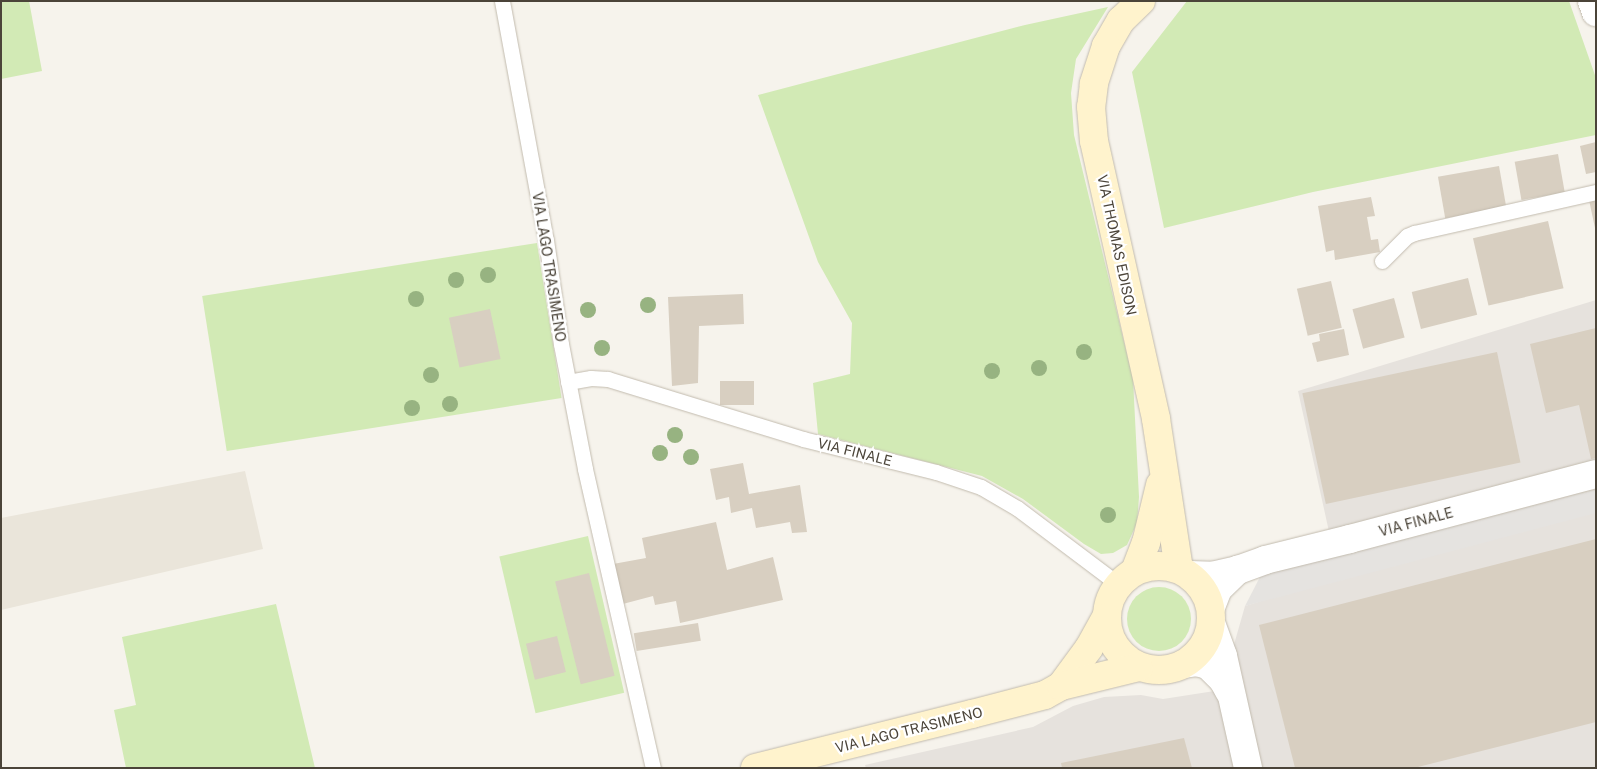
<!DOCTYPE html>
<html>
<head>
<meta charset="utf-8">
<style>
	body { margin:0 }
	#map { position:relative; width:1597px; height:769px; overflow:hidden; background:#f6f3ec; font-family:"Public Sans",sans-serif }
	div>[style] { position:absolute }
	[style*='--x'] { left:calc(var(--x)*1px); top:calc(var(--y)*1px); width:calc(var(--w)*1px); rotate:calc(var(--a)*1deg) }
	.residential>* { inset:0; background:#eae5da }
	.industrial>* { inset:0; background:#e6e2dd }
	.green>* { inset:0; background:#d2eab5; transform-origin:0 0 }
	.round { border-radius:50% }
	.parking>* { inset:0; background:#e5e3e0 }
	.building>* { inset:0; background:#d8cfc1; transform-origin:0 0 }
	.roads { filter:drop-shadow(0 0 1px #c2bbae) drop-shadow(0 0 1px #c2bbae) }
	.lane>* { height:15px; margin:-7.5px; padding:0 7.5px; transform-origin:7.5px; border-radius:7.5px; background:#fff }
	.street>* { height:28px; margin:-14px; padding:0 14px; transform-origin:14px; border-radius:14px; background:#fff }
	.secondary>* { height:28px; margin:-14px; padding:0 14px; transform-origin:14px; border-radius:14px; background:#fff3cd }
	.secondary>.ring { margin:-14px; padding:0; box-sizing:content-box; background:none; border:28px solid #fff3cd; border-radius:50% }
	.trees>* { width:16px; height:16px; margin:-8px; border-radius:50%; background:#97b381 }
	span { translate:-50% -50%; white-space:nowrap; text-align:center; line-height:1.15; -webkit-text-stroke:4.5px #fff; paint-order:stroke }
	.street-label { font-size:14px; color:#4b4439 }
	.frame { position:absolute; inset:0; border:2px solid #4b4439; pointer-events:none }
</style>
</head>
<body>
<div id="map">
	<div class="residential">
		<div style="clip-path:polygon(245px 471px,263px 549px,1px 610px,1px 518px)"></div>
	</div>
	<div class="industrial">
		<div style="clip-path:polygon(1596px 300px,1596px 768px,866px 768px,865px 765px,1033px 727px,1073px 706px,1104px 697px,1141px 695px,1163px 699px,1221px 690px,1245px 606px,1339px 577px,1298px 391px)"></div>
	</div>
	<div class="green">
		<div style="clip-path:polygon(1px 1px,29px 1px,42px 71px,1px 79px)"></div>
		<div style="clip-path:polygon(1187px 1px,1569px 1px,1596px 78px,1596px 135px,1313px 192px,1164px 228px,1132px 72px)"></div>
		<div style="clip-path:polygon(1108px 7px,1076px 59px,1071px 93px,1074px 135px,1133px 379px,1139px 497px,1137px 523px,1127px 545px,1113px 553px,1101px 554px,1084px 544px,1023px 499px,982px 476px,818px 434px,813px 383px,850px 374px,852px 323px,818px 262px,758px 95px,1025px 25px)"></div>
		<div style="left:537px;top:243px;width:157px;height:339px;rotate:81deg"></div>
		<div style="left:588px;top:536px;width:161px;height:91px;rotate:77deg"></div>
		<div class="round" style="left:1127px;top:587px;width:64px;height:64px"></div>
		<div style="clip-path:polygon(276px 604px,315px 768px,126px 768px,114px 710px,136px 705px,122px 637px)"></div>
	</div>
	<div class="parking">
		<div style="clip-path:polygon(1596px 490px,1596px 513px,1245px 606px,1261px 575px)"></div>
	</div>
	<div class="building">
		<div style="clip-path:polygon(1596px 142px,1596px 172px,1586px 174px,1580px 146px)"></div>
		<div style="left:1558px;top:154px;width:39px;height:44px;rotate:80deg"></div>
		<div style="left:1499px;top:166px;width:42px;height:62px;rotate:80deg"></div>
		<div style="clip-path:polygon(1371px 197px,1375px 216px,1367px 217px,1371px 240px,1378px 239px,1380px 252px,1335px 260px,1334px 250px,1326px 252px,1318px 206px)"></div>
		<div style="clip-path:polygon(1596px 198px,1596px 228px,1595px 228px,1589px 200px)"></div>
		<div style="left:1548px;top:221px;width:69px;height:77px;rotate:77deg"></div>
		<div style="left:1468px;top:278px;width:38px;height:58px;rotate:76deg"></div>
		<div style="left:1331px;top:281px;width:48px;height:35px;rotate:77deg"></div>
		<div style="clip-path:polygon(743px 294px,744px 324px,699px 326px,698px 383px,672px 386px,668px 297px)"></div>
		<div style="left:1394px;top:298px;width:41px;height:43px;rotate:75deg"></div>
		<div style="left:490px;top:309px;width:51px;height:42px;rotate:78deg"></div>
		<div style="clip-path:polygon(1596px 328px,1596px 458px,1591px 459px,1579px 405px,1546px 413px,1530px 344px)"></div>
		<div style="clip-path:polygon(1344px 329px,1349px 355px,1317px 362px,1312px 343px,1320px 341px,1319px 334px)"></div>
		<div style="left:1497px;top:352px;width:113px;height:199px;rotate:78deg"></div>
		<div style="left:720px;top:381px;width:34px;height:24px"></div>
		<div style="clip-path:polygon(743px 463px,749px 494px,800px 485px,807px 532px,792px 533px,790px 522px,756px 528px,752px 508px,731px 513px,729px 497px,716px 500px,710px 469px)"></div>
		<div style="clip-path:polygon(716px 522px,727px 570px,773px 557px,783px 600px,680px 623px,676px 601px,655px 605px,653px 596px,619px 605px,613px 564px,646px 558px,642px 538px)"></div>
		<div style="clip-path:polygon(1596px 539px,1596px 722px,1414px 768px,1295px 768px,1259px 625px)"></div>
		<div style="left:589px;top:573px;width:106px;height:35px;rotate:76deg"></div>
		<div style="left:698px;top:623px;width:18px;height:65px;rotate:81deg"></div>
		<div style="left:557px;top:636px;width:37px;height:32px;rotate:76deg"></div>
		<div style="clip-path:polygon(1184px 738px,1192px 768px,1062px 768px,1061px 763px)"></div>
	</div>
	<div class="roads">
		<div class="lane">
			<div style="--x:502;--y:1;--w:243;--a:79.6"></div>
			<div style="--x:546;--y:240;--w:105;--a:81.8"></div>
			<div style="--x:561;--y:344;--w:127;--a:79.1"></div>
			<div style="--x:585;--y:469;--w:307;--a:77.2"></div>
			<div style="--x:1382;--y:261;--w:35;--a:-45"></div>
			<div style="--x:1407;--y:236;--w:8;--a:-23"></div>
			<div style="--x:1414;--y:233;--w:187;--a:-12.7"></div>
			<div style="--x:568;--y:382;--w:23;--a:-10"></div>
			<div style="--x:591;--y:378;--w:17;--a:3"></div>
			<div style="--x:608;--y:379;--w:204;--a:17.1"></div>
			<div style="--x:803;--y:439;--w:137;--a:13.9"></div>
			<div style="--x:936;--y:472;--w:47;--a:18.4"></div>
			<div style="--x:981;--y:487;--w:42;--a:30.3"></div>
			<div style="--x:1017;--y:508;--w:126;--a:37"></div>
		</div>
		<div class="street">
			<div style="--x:1592;--y:1;--w:12;--a:70"></div>
			<div style="--x:1189;--y:575;--w:23;--a:2"></div>
			<div style="--x:1212;--y:576;--w:27;--a:-13"></div>
			<div style="--x:1238;--y:570;--w:29;--a:-20"></div>
			<div style="--x:1265;--y:560;--w:88;--a:-13.9"></div>
			<div style="--x:1350;--y:539;--w:254;--a:-14.8"></div>
			<div style="--x:1211;--y:607;--w:19;--a:-69"></div>
			<div style="--x:1218;--y:589;--w:28;--a:-44"></div>
			<div style="--x:1211;--y:623;--w:35;--a:70"></div>
			<div style="--x:1223;--y:656;--w:115;--a:77.4"></div>
			<div style="--x:1184;--y:664;--w:12;--a:-9"></div>
			<div style="--x:1196;--y:662;--w:12;--a:14"></div>
			<div style="--x:1208;--y:665;--w:21;--a:45"></div>
			<div style="--x:1223;--y:680;--w:13;--a:61"></div>
		</div>
		<div class="secondary">
			<div style="--x:1141;--y:1;--w:28;--a:136"></div>
			<div style="--x:1121;--y:20;--w:30;--a:120"></div>
			<div style="--x:1106;--y:46;--w:40;--a:108"></div>
			<div style="--x:1094;--y:84;--w:23;--a:97"></div>
			<div style="--x:1091;--y:107;--w:34;--a:85"></div>
			<div style="--x:1094;--y:141;--w:285;--a:77.4"></div>
			<div style="--x:1156;--y:419;--w:152;--a:81.3"></div>
			<div class="ring" style="left:1107px;top:566px;width:76px;height:76px"></div>
			<div style="--x:1135;--y:571;--w:30;--a:-69"></div>
			<div style="--x:1146;--y:543;--w:60;--a:-76.4"></div>
			<div style="--x:1061;--y:686;--w:47;--a:-53.6"></div>
			<div style="--x:1089;--y:648;--w:35;--a:-61"></div>
			<div style="--x:755;--y:768;--w:224;--a:-14"></div>
			<div style="--x:972;--y:714;--w:75;--a:-14.6"></div>
			<div style="--x:1045;--y:695;--w:18;--a:-29"></div>
			<div style="--x:1061;--y:686;--w:80;--a:-13.7"></div>
		</div>
	</div>
	<div class="trees">
		<div style="left:488px;top:275px"></div>
		<div style="left:456px;top:280px"></div>
		<div style="left:416px;top:299px"></div>
		<div style="left:648px;top:305px"></div>
		<div style="left:588px;top:310px"></div>
		<div style="left:602px;top:348px"></div>
		<div style="left:1084px;top:352px"></div>
		<div style="left:1039px;top:368px"></div>
		<div style="left:992px;top:371px"></div>
		<div style="left:431px;top:375px"></div>
		<div style="left:450px;top:404px"></div>
		<div style="left:412px;top:408px"></div>
		<div style="left:675px;top:435px"></div>
		<div style="left:660px;top:453px"></div>
		<div style="left:691px;top:457px"></div>
		<div style="left:1108px;top:515px"></div>
	</div>
	<div class="street-label">
		<span style="left:1117px;top:245px;rotate:78deg">VIA THOMAS EDISON</span>
		<span style="left:549px;top:267px;rotate:81deg">VIA LAGO TRASIMENO</span>
		<span style="left:855px;top:452px;rotate:14deg">VIA FINALE</span>
		<span style="left:1416px;top:522px;rotate:-15deg">VIA FINALE</span>
		<span style="left:909px;top:730px;rotate:-14deg">VIA LAGO TRASIMENO</span>
	</div>
	<div class="frame"></div>
</div>
</body>
</html>
